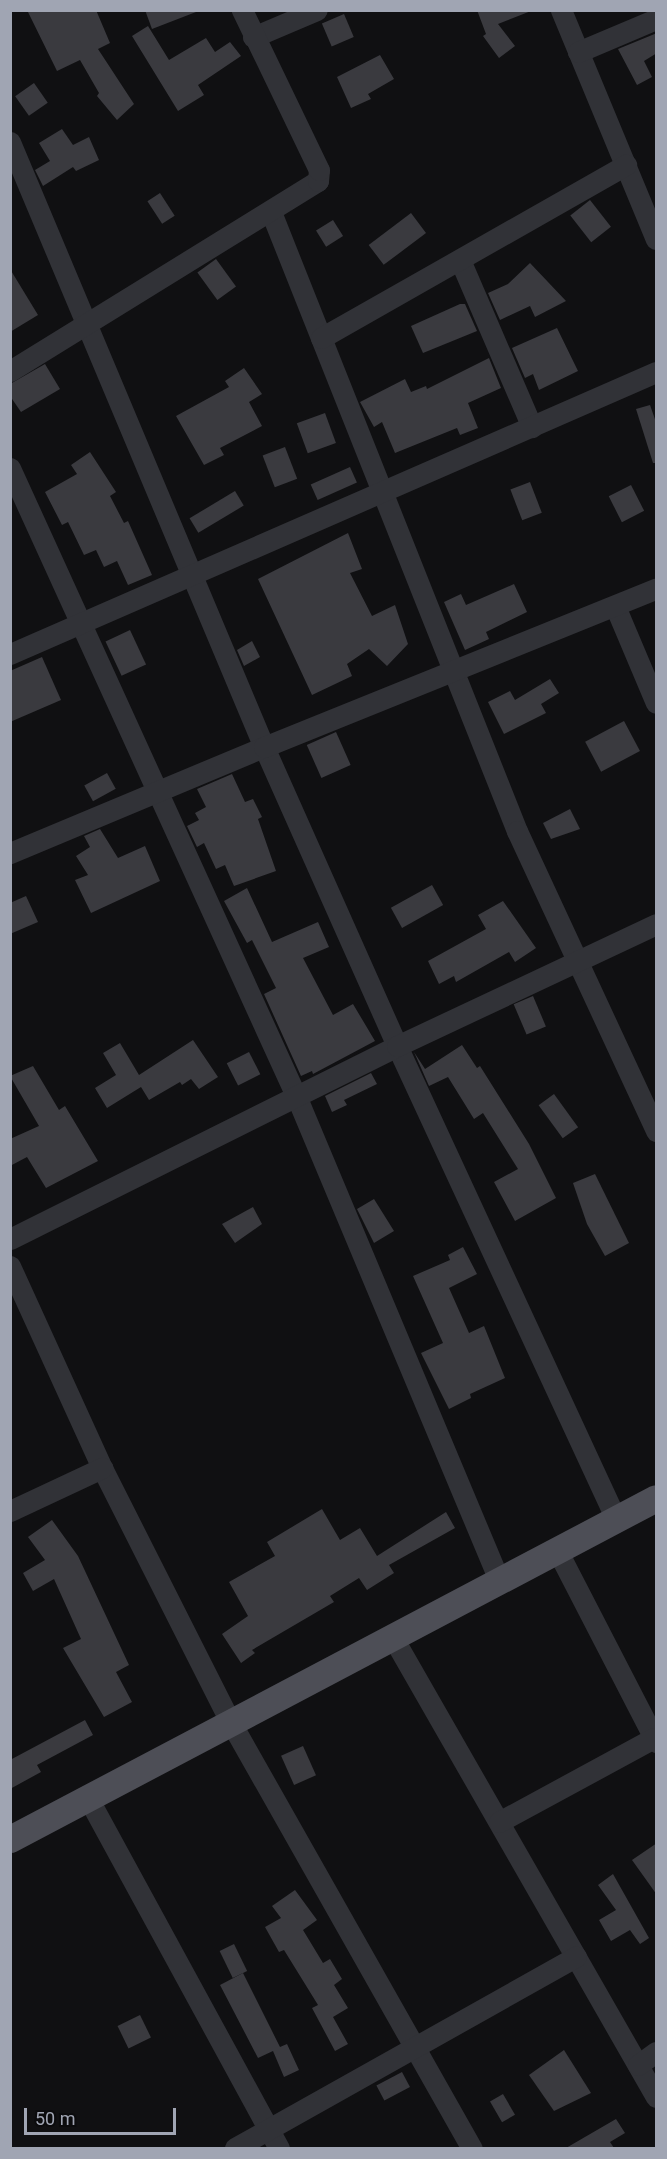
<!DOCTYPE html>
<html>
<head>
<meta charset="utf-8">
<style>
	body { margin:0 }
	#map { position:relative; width:667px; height:2159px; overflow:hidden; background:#101012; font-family:Roboto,sans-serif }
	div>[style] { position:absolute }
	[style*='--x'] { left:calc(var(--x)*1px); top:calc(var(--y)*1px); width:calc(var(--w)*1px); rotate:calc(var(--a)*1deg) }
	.building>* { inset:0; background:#3a3a3f; transform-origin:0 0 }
	.minor>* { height:21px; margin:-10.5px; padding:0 10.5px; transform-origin:10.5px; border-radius:10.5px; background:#313237 }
	.major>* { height:27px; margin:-13.5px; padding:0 13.5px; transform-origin:13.5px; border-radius:13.5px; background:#4d4e56 }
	span { translate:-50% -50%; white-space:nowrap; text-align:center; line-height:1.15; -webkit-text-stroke:4.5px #0b0b0d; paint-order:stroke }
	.frame { position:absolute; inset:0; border:12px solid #a0a5b3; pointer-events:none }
	.scale { position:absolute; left:24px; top:2108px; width:152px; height:27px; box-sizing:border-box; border:3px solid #a0a5b3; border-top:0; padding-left:8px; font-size:18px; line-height:21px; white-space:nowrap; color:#a0a5b3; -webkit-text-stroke:4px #0b0b0d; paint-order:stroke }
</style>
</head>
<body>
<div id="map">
	<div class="building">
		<div style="clip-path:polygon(27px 10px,96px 10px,110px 43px,98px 49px,134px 104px,117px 120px,97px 96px,99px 93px,80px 60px,57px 71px)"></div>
		<div style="clip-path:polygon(145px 10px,196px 10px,196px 12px,152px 29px)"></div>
		<div style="clip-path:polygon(477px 10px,530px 10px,531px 11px,498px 24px,515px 46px,499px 58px,483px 36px,486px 34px)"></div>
		<div style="left:344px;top:14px;width:25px;height:24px;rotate:67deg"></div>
		<div style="clip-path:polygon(148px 26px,169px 60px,206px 38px,215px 52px,230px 42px,241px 56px,198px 85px,204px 95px,178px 111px,132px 36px)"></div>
		<div style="clip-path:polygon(657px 33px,657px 53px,644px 61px,652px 77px,637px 85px,618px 49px)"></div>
		<div style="clip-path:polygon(380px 55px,394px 79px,368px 94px,371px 99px,351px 108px,337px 77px)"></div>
		<div style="left:34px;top:83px;width:24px;height:23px;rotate:55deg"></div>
		<div style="clip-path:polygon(62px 129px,73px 145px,89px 137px,99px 160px,76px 171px,73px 167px,43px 186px,35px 170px,50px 161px,39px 143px)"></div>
		<div style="left:160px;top:193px;width:27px;height:15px;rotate:57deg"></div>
		<div style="left:590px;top:200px;width:34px;height:25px;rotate:52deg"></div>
		<div style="left:411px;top:213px;width:25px;height:53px;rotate:53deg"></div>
		<div style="left:333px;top:220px;width:19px;height:20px;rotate:58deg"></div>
		<div style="left:216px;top:259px;width:34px;height:23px;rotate:54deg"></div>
		<div style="clip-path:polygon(530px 263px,566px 301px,535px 317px,530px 306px,500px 320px,488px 293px,508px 284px)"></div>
		<div style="clip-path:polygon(10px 269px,38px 315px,10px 332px)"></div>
		<div style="clip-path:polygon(460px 304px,465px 304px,477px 331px,423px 353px,411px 326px)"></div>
		<div style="clip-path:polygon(557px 328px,578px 371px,539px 390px,533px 374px,525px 378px,512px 348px)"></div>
		<div style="clip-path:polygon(489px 358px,501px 388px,468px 403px,478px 428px,460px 435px,457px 428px,395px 453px,382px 422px,374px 427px,360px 402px,405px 379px,411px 392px,426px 386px,427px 389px)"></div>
		<div style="clip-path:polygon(45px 364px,60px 389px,21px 412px,10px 396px,10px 384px)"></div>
		<div style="clip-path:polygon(244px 368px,262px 394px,249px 402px,262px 426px,220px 448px,224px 455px,204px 465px,176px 416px,229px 387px,225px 381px)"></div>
		<div style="clip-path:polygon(650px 405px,657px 425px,657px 463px,653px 463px,636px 409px)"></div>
		<div style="left:325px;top:413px;width:32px;height:30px;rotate:70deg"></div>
		<div style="left:285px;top:447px;width:34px;height:24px;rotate:69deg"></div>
		<div style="clip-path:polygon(90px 452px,116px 492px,110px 496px,124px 523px,128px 521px,152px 575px,128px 585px,117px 561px,104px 567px,96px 550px,84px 555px,68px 522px,62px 525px,45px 492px,77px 474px,71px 465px)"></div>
		<div style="left:350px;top:467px;width:17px;height:43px;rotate:66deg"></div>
		<div style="left:530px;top:482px;width:33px;height:21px;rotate:69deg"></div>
		<div style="left:631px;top:485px;width:29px;height:25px;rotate:63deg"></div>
		<div style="left:235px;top:491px;width:17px;height:53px;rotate:59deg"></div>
		<div style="clip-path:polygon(348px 533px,362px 569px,350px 573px,372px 616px,395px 605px,408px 644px,387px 666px,369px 649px,347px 664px,352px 676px,312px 695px,258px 579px)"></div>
		<div style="clip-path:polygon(514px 584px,527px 612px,486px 632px,489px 639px,465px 650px,444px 602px,461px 594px,466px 605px)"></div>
		<div style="left:130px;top:630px;width:38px;height:27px;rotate:65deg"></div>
		<div style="clip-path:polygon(252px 641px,260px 657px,244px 666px,237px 650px)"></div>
		<div style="clip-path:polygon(42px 657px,61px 700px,10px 722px,10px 671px)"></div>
		<div style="clip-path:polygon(550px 679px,559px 693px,541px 704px,546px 713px,504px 734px,488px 702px,510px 691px,515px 700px)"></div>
		<div style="left:624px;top:721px;width:34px;height:44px;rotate:62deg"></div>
		<div style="left:336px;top:732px;width:36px;height:32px;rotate:66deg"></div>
		<div style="left:107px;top:773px;width:18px;height:26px;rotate:61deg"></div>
		<div style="clip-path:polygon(232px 774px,245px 802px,253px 799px,262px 817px,258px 819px,276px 871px,234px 886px,225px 865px,216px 869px,204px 843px,197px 847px,187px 826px,199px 820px,195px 813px,206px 807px,197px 789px)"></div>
		<div style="clip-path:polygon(570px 809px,580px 829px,551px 839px,543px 823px)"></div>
		<div style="clip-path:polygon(100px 829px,118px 858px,145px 846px,160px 881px,91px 913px,75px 880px,88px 875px,76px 856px,90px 847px,84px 836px)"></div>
		<div style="left:432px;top:885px;width:23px;height:47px;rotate:61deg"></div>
		<div style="clip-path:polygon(247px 888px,272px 942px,318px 922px,329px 947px,303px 958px,333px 1015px,353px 1004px,375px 1041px,313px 1074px,312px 1071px,301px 1076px,264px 994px,276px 988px,252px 940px,247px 943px,224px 901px)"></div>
		<div style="clip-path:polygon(26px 896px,38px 922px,10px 934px,10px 903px)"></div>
		<div style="clip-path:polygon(503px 901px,536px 948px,515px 962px,509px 952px,456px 982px,454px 976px,439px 984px,428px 961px,486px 929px,478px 915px)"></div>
		<div style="left:533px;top:996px;width:33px;height:21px;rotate:67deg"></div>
		<div style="clip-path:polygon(193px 1040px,218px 1077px,199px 1089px,191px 1079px,182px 1085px,180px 1082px,149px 1100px,141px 1087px,107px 1108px,95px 1088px,116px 1075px,103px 1053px,120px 1043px,139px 1075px)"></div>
		<div style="clip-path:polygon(462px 1045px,477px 1068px,480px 1066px,529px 1144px,556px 1198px,515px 1221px,494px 1182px,518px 1169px,483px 1113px,474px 1119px,448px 1077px,429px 1086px,414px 1052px,425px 1069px)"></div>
		<div style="left:249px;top:1052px;width:25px;height:25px;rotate:63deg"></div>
		<div style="clip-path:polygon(33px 1066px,59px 1110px,65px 1106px,98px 1161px,46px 1188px,27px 1157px,10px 1166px,10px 1139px,39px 1126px,10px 1076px)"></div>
		<div style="clip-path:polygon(371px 1073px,377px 1084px,344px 1100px,347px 1105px,332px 1112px,325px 1096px)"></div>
		<div style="left:554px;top:1094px;width:41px;height:19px;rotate:54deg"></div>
		<div style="clip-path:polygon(595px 1174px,629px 1243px,605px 1256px,587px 1224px,573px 1183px)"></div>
		<div style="clip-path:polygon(374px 1199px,394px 1231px,374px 1243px,357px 1209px)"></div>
		<div style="clip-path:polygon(253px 1207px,262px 1224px,235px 1243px,222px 1224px)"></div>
		<div style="clip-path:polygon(463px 1247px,477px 1274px,449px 1288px,469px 1333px,484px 1326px,505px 1378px,470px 1394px,471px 1398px,449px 1409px,421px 1353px,443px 1343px,413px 1276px,450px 1260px,448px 1255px)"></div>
		<div style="clip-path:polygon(322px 1509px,340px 1540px,360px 1528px,377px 1556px,446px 1512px,455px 1528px,389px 1565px,394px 1573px,367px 1590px,359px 1578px,330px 1596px,334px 1602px,252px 1650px,255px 1653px,241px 1663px,222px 1634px,248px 1616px,229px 1582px,275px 1556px,267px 1542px)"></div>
		<div style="clip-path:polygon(52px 1520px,78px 1556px,129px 1665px,116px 1672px,132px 1702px,104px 1717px,63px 1648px,81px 1639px,54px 1579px,33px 1591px,23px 1573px,45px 1560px,28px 1537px)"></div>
		<div style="clip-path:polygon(85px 1720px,93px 1735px,37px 1765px,41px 1772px,10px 1789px,10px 1760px)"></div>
		<div style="left:303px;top:1746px;width:32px;height:24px;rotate:66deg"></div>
		<div style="clip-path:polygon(657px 1843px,657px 1895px,632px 1860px)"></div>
		<div style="clip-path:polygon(613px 1874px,649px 1938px,640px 1944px,630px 1930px,611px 1941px,599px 1920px,616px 1910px,598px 1885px)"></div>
		<div style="clip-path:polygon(295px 1890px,317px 1920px,303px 1930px,323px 1963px,330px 1959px,342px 1979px,334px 1985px,348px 2008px,333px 2017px,348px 2044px,335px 2051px,312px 2008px,318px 2005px,284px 1950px,279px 1952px,265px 1927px,281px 1918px,272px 1906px)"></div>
		<div style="left:234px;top:1944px;width:30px;height:16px;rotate:64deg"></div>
		<div style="clip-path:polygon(243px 1973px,280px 2047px,287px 2044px,299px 2070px,284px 2077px,273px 2051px,258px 2058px,220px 1985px)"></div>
		<div style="left:140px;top:2015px;width:25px;height:25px;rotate:64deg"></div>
		<div style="clip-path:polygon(564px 2050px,591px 2093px,554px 2111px,529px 2075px)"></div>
		<div style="left:402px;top:2072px;width:17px;height:29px;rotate:62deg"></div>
		<div style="left:503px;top:2094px;width:24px;height:15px;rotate:60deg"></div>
		<div style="clip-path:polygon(616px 2119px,625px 2133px,610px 2142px,614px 2148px,566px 2148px)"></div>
	</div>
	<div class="minor">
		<div style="--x:561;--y:10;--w:248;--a:67.5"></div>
		<div style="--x:253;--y:37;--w:69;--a:-22.9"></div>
		<div style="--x:578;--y:52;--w:85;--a:-22.9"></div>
		<div style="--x:10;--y:142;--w:656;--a:67.23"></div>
		<div style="--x:264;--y:747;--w:327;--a:66"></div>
		<div style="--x:397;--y:1046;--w:521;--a:65.16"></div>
		<div style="--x:271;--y:212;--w:666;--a:68.33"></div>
		<div style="--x:517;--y:831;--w:331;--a:65.1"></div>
		<div style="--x:460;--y:260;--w:182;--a:66.7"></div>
		<div style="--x:321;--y:338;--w:351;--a:-29.6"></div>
		<div style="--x:10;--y:371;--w:362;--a:-31.7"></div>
		<div style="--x:318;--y:181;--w:11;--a:-85"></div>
		<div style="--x:319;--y:170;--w:178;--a:-115.7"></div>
		<div style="--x:10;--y:468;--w:692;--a:65.51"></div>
		<div style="--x:297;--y:1098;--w:523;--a:67.26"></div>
		<div style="--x:615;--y:606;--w:105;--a:67.1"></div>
		<div style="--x:10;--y:654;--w:705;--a:-23.58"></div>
		<div style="--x:10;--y:853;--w:275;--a:-22.7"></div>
		<div style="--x:264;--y:747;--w:423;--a:-22"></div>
		<div style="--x:10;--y:1239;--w:432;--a:-26.5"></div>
		<div style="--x:397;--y:1046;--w:286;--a:-25.2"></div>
		<div style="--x:10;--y:1266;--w:222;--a:65.5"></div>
		<div style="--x:102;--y:1468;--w:284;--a:63.2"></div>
		<div style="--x:230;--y:1721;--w:491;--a:60.5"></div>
		<div style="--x:10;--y:1511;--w:102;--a:-25.1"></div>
		<div style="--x:557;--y:1550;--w:216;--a:62.7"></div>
		<div style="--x:392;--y:1636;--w:531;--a:60.2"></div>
		<div style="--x:88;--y:1798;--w:399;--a:61.4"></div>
		<div style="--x:499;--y:1822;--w:176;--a:-28.5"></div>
		<div style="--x:638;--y:2065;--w:22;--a:-36"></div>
		<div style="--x:235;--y:2148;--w:391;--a:-29.3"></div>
	</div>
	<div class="major">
		<div style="--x:10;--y:1839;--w:730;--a:-27.83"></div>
	</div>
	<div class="frame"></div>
	<div class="scale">50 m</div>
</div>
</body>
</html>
